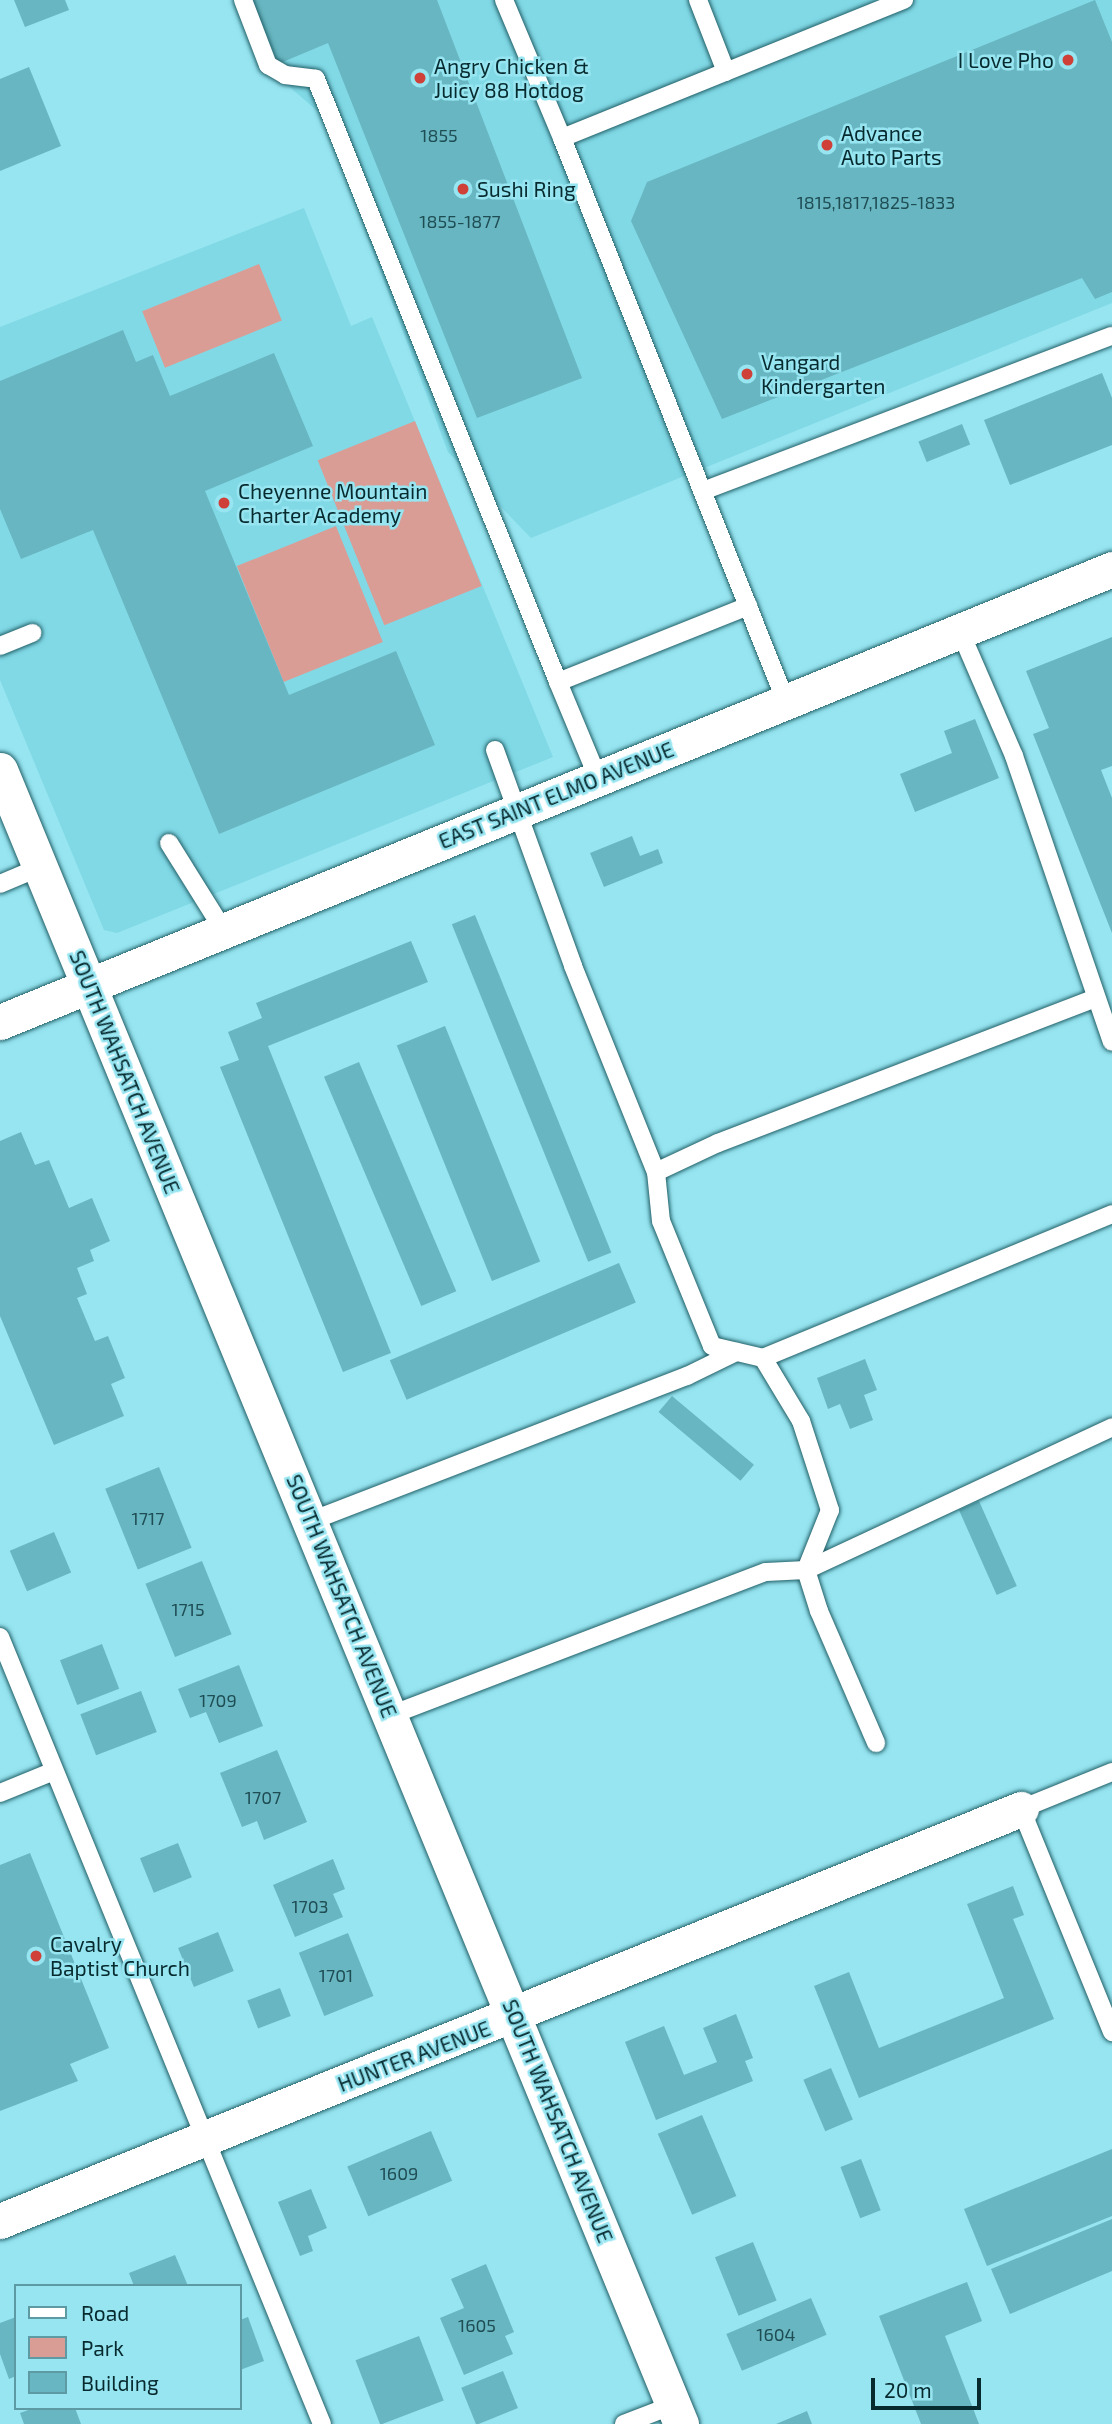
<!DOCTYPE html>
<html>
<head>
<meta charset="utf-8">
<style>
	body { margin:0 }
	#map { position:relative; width:1112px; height:2424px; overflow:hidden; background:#96e5f1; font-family:"Exo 2",sans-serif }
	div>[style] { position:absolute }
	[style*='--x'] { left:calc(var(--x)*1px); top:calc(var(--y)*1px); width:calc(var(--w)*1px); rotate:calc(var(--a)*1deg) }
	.built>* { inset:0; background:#81d9e6 }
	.green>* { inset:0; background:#da9d96; transform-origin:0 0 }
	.building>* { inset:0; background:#68b6c1; transform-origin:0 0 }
	.roads { filter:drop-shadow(0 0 2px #225f67) drop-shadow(0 0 2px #225f67) }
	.lane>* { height:18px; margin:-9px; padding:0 9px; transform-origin:9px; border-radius:9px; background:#fff }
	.street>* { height:35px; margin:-17.5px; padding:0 17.5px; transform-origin:17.5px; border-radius:17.5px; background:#fff }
	.dots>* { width:19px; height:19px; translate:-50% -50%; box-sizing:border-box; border:4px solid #96e5f1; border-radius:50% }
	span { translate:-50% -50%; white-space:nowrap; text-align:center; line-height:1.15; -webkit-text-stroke:5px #96e5f1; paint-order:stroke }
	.number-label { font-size:18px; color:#1f4d54 }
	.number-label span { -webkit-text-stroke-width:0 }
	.poi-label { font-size:21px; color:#072a2f }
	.right { translate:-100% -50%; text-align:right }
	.left { translate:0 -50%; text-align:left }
	.street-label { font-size:21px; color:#072a2f }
	.legend { position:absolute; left:14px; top:2284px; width:228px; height:126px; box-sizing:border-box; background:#96e5f1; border:2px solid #5d9aa3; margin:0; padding:9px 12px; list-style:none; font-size:21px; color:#072a2f }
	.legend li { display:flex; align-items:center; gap:14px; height:35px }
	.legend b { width:35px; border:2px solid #5d9aa3 }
	.scale { position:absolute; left:871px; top:2378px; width:110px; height:32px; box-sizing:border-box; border:4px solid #072a2f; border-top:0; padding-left:9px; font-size:21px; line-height:24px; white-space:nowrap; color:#072a2f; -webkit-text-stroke:5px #96e5f1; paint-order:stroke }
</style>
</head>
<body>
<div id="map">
	<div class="built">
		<div style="clip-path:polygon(249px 0,1112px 0,1112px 303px,531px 538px,448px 452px,322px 115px,285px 83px)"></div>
		<div style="clip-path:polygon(304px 208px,351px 326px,372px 317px,553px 757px,117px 933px,104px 930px,0 680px,0 327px)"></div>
	</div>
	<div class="green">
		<div style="left:259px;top:264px;width:61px;height:126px;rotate:68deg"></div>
		<div style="left:415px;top:421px;width:178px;height:105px;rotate:68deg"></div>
		<div style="left:336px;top:526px;width:125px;height:107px;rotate:68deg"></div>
	</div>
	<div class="building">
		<div style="clip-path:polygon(14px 0,65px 0,69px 10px,25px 27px)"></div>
		<div style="clip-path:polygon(253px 0,437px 0,582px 378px,477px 418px,328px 43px,278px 64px)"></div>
		<div style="clip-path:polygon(1095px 0,1112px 42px,1112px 292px,1095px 299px,1082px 278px,722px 419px,631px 221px,647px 182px)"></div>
		<div style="clip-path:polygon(29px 67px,61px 146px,0 171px,0 79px)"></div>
		<div style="clip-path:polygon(123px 330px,136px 362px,153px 355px,170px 396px,274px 353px,313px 446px,205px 491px,289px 695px,396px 651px,435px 745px,219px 834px,93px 530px,21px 559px,0 509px,0 381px)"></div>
		<div style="clip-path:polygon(1102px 373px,1112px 398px,1112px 445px,1010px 485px,984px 420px)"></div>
		<div style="left:962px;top:424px;width:22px;height:47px;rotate:68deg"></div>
		<div style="clip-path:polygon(1112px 637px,1112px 766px,1101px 770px,1112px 798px,1112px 933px,1033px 734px,1049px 728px,1026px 671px)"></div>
		<div style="clip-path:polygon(975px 719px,999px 778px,915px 812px,900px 774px,952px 753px,944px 731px)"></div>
		<div style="clip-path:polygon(632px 836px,640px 856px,658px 849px,663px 863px,604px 887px,590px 853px)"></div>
		<div style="left:475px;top:915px;width:364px;height:25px;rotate:68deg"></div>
		<div style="clip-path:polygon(411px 941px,428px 982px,268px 1046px,391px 1353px,343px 1372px,220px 1067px,239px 1060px,228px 1032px,262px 1018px,256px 1003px)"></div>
		<div style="left:445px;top:1026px;width:254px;height:52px;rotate:68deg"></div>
		<div style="left:359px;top:1062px;width:249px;height:38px;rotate:67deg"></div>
		<div style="clip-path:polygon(21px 1132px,35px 1165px,49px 1160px,69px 1208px,92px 1198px,110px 1241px,90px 1250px,94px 1261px,77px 1268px,87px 1294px,77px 1298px,95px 1341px,108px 1336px,125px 1378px,111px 1384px,124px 1416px,54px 1445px,0 1316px,0 1141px)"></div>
		<div style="left:619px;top:1263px;width:43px;height:249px;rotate:67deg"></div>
		<div style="clip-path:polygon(865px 1359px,877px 1390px,864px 1395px,873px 1420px,850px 1429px,840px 1404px,828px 1409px,817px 1378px)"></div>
		<div style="left:672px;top:1396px;width:107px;height:21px;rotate:40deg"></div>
		<div style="left:159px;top:1467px;width:87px;height:58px;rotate:68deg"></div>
		<div style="left:979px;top:1501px;width:93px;height:22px;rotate:66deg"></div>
		<div style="left:54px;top:1532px;width:44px;height:48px;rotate:67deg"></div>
		<div style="left:202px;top:1561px;width:79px;height:61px;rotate:68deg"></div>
		<div style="left:102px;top:1644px;width:48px;height:45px;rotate:69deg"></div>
		<div style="clip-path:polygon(239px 1665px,263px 1726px,219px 1743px,206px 1712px,190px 1718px,178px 1689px)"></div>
		<div style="left:141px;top:1691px;width:44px;height:65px;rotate:69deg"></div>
		<div style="clip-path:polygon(277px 1750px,307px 1822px,264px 1840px,257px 1821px,242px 1827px,220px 1773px)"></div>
		<div style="left:178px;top:1843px;width:37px;height:41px;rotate:68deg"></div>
		<div style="clip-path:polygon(30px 1853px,109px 2048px,70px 2064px,78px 2081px,0 2111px,0 1865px)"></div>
		<div style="clip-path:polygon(333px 1859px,345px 1889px,333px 1894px,343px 1917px,295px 1937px,273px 1885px)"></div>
		<div style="clip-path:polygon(1013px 1886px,1024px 1915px,1013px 1919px,1054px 2019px,859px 2098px,814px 1986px,849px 1972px,879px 2048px,1004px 1998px,967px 1904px)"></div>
		<div style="left:218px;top:1932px;width:42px;height:43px;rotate:68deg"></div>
		<div style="left:348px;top:1933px;width:68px;height:53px;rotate:68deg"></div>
		<div style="left:280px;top:1988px;width:30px;height:35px;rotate:69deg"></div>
		<div style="clip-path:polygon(736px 2014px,753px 2058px,745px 2061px,753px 2081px,656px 2120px,625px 2042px,664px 2026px,684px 2075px,717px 2062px,703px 2028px)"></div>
		<div style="left:831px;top:2068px;width:56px;height:30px;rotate:67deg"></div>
		<div style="left:702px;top:2115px;width:88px;height:48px;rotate:67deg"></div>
		<div style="left:431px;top:2131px;width:54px;height:91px;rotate:67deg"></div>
		<div style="clip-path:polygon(1112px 2149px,1112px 2216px,987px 2266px,964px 2209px)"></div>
		<div style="left:861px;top:2159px;width:55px;height:22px;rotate:69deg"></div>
		<div style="clip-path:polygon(311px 2189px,327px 2228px,308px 2236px,313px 2251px,300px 2256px,278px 2202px)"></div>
		<div style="clip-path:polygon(1112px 2219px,1112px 2271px,1010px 2314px,991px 2269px)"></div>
		<div style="left:753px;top:2242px;width:63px;height:41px;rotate:68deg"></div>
		<div style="clip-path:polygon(175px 2255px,188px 2286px,134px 2286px,129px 2273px)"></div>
		<div style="clip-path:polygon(486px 2264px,514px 2332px,505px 2336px,513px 2354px,464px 2375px,440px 2318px,464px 2308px,451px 2279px)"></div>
		<div style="clip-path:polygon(967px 2282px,982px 2321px,945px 2336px,979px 2424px,921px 2424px,879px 2316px)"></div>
		<div style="left:811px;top:2298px;width:40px;height:92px;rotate:67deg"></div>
		<div style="clip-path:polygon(16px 2317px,16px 2376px,9px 2379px,0 2354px,0 2323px)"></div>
		<div style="clip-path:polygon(248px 2317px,264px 2361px,240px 2370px,240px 2320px)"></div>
		<div style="left:419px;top:2336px;width:69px;height:68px;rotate:69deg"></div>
		<div style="left:503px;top:2371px;width:40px;height:45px;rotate:68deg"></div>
		<div style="clip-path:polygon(34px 2408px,75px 2408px,81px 2424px,24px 2424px,20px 2413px)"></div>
		<div style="clip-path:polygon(807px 2411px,812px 2424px,776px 2424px)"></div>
	</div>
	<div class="roads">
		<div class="lane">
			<div style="--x:243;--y:0;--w:70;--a:69"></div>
			<div style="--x:268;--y:65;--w:20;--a:30"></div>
			<div style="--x:285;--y:75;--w:31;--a:7"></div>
			<div style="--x:316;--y:79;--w:650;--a:68.13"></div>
			<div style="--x:558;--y:682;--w:205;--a:-21.8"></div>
			<div style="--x:504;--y:0;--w:150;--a:67.2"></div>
			<div style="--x:562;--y:138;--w:369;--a:-22"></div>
			<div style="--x:698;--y:0;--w:77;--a:68.7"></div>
			<div style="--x:562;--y:138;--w:607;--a:68.34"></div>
			<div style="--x:703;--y:491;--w:437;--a:-20.8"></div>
			<div style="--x:960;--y:631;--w:136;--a:66.6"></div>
			<div style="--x:1014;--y:756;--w:302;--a:71.1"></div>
			<div style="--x:0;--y:646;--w:35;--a:-22"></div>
			<div style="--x:558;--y:682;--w:104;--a:67.4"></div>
			<div style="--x:495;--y:750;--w:230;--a:70.1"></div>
			<div style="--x:573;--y:966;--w:222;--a:68.1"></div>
			<div style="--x:656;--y:1172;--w:49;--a:84.2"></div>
			<div style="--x:661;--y:1221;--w:135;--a:67.8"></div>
			<div style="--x:712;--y:1346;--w:52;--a:13.2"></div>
			<div style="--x:763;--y:1358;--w:74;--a:58.9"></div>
			<div style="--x:801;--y:1421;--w:94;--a:72"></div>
			<div style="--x:830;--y:1510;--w:65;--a:111.8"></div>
			<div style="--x:806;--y:1570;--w:43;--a:72.4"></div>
			<div style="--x:819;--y:1611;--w:144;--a:66.6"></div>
			<div style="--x:169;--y:843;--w:104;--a:58"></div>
			<div style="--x:0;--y:884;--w:43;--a:-23"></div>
			<div style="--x:656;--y:1172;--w:68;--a:-25.1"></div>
			<div style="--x:718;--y:1143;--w:403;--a:-21"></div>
			<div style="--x:763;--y:1358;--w:378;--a:-22.4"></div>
			<div style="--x:311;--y:1521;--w:403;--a:-21.1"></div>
			<div style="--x:687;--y:1376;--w:55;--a:-26.1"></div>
			<div style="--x:0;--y:1637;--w:850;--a:67.75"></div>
			<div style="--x:391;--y:1715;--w:401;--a:-20.9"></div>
			<div style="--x:766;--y:1572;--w:40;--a:-2.9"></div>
			<div style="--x:806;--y:1570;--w:338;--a:-25"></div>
			<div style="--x:1112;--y:1772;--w:98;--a:157.9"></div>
			<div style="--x:1021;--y:1809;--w:241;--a:67.8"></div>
			<div style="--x:0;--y:1793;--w:58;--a:-22.2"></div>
			<div style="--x:624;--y:2424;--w:53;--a:-21.2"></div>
		</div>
		<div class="street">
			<div style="--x:0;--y:770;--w:1789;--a:67.62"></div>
			<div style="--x:0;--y:1022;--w:1201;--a:-22.16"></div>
			<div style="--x:0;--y:2221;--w:1101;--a:-21.98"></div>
		</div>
	</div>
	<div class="dots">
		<div style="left:1068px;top:60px;background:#ce4038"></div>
		<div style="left:420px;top:78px;background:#ce4038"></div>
		<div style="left:827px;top:145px;background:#ce4038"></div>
		<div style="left:463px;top:189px;background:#ce4038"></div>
		<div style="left:747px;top:374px;background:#ce4038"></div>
		<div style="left:224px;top:503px;background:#ce4038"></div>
		<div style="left:36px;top:1956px;background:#ce4038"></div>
	</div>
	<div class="number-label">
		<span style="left:439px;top:135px">1855</span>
		<span style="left:876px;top:202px">1815,1817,1825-1833</span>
		<span style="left:460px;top:221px">1855-1877</span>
		<span style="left:148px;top:1518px">1717</span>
		<span style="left:188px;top:1609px">1715</span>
		<span style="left:218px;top:1700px">1709</span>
		<span style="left:263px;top:1797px">1707</span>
		<span style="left:310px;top:1906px">1703</span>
		<span style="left:336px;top:1975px">1701</span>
		<span style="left:399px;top:2173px">1609</span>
		<span style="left:477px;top:2325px">1605</span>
		<span style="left:776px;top:2334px">1604</span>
	</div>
	<div class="poi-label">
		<span class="right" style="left:1054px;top:60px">I Love Pho</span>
		<span class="left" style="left:434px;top:78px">Angry Chicken &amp;<br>Juicy 88 Hotdog</span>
		<span class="left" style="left:841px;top:145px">Advance<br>Auto Parts</span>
		<span class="left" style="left:477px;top:189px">Sushi Ring</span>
		<span class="left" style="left:761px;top:374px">Vangard<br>Kindergarten</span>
		<span class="left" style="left:238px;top:503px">Cheyenne Mountain<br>Charter Academy</span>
		<span class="left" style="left:50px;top:1956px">Cavalry<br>Baptist Church</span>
	</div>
	<div class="street-label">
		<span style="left:556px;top:795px;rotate:-22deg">EAST SAINT ELMO AVENUE</span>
		<span style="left:125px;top:1072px;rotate:68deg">SOUTH WAHSATCH AVENUE</span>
		<span style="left:342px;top:1596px;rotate:68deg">SOUTH WAHSATCH AVENUE</span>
		<span style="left:414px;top:2056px;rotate:-21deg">HUNTER AVENUE</span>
		<span style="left:558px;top:2121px;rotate:68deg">SOUTH WAHSATCH AVENUE</span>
	</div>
	<ul class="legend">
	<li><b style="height:9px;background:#fff"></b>Road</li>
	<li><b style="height:19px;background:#da9d96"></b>Park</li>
	<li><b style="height:19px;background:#68b6c1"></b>Building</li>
	</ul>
	<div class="scale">20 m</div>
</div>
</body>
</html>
